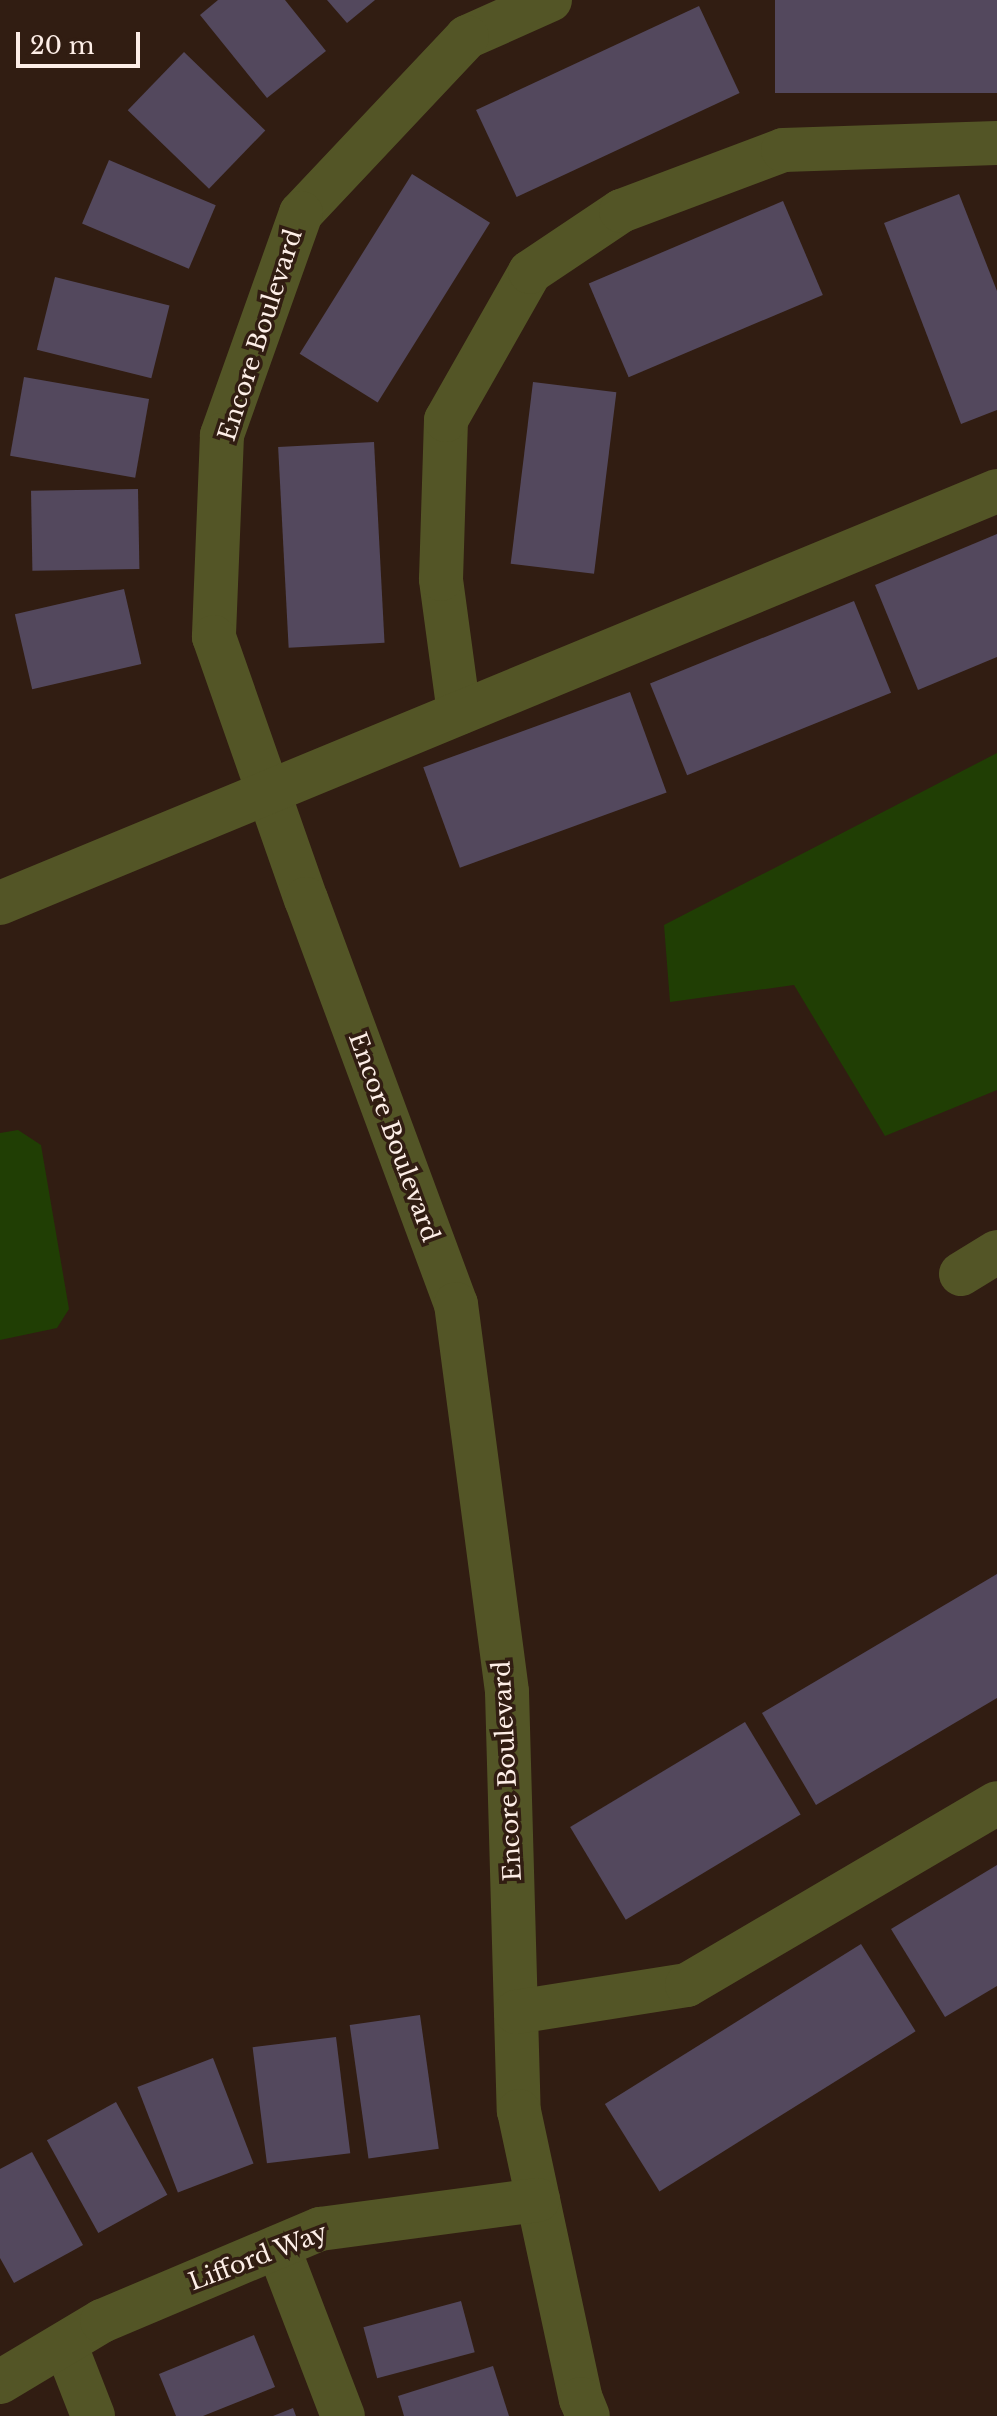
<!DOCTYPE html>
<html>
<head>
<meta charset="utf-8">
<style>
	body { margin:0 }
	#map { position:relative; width:997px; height:2416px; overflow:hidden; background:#311d12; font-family:"Libre Baskerville",serif }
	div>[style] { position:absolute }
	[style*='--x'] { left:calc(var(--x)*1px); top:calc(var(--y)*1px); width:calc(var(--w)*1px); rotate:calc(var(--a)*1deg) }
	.green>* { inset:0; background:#203e04 }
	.building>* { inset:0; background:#53485d; transform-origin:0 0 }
	.minor>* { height:44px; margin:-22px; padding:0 22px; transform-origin:22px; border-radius:22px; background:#535526 }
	span { translate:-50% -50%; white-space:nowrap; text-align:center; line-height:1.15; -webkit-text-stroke:7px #311d12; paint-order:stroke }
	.street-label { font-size:24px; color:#fdeee7 }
	.scale { position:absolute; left:16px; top:32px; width:124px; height:36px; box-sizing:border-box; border:4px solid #fdeee7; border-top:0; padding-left:10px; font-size:24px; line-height:28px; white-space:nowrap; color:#fdeee7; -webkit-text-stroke:6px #311d12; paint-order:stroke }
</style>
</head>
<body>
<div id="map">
	<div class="green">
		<div style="clip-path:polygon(997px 753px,997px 1090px,885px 1136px,794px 985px,670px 1002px,664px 925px)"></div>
		<div style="clip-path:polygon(18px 1130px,41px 1145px,69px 1309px,57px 1328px,0 1340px,0 1133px)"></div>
	</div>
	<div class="building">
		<div style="clip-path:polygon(218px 0,285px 0,326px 51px,267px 98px,200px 15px)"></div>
		<div style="clip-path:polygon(327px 0,375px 0,347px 23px)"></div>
		<div style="left:775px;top:0;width:222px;height:93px"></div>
		<div style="left:699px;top:6px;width:96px;height:246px;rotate:65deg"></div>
		<div style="left:184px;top:52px;width:113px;height:81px;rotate:44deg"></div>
		<div style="left:109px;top:160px;width:116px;height:69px;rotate:23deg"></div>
		<div style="left:412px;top:174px;width:92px;height:212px;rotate:32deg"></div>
		<div style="clip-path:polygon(959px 194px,997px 291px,997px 410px,961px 424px,884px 223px)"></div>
		<div style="left:783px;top:201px;width:102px;height:211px;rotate:67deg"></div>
		<div style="left:55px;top:277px;width:118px;height:75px;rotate:14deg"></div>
		<div style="left:24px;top:377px;width:127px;height:80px;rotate:10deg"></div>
		<div style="left:533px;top:382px;width:84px;height:183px;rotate:7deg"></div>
		<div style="left:374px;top:442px;width:201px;height:96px;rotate:87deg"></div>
		<div style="left:138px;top:489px;width:80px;height:107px;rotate:89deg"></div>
		<div style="clip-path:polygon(997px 534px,997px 657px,918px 690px,875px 585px)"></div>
		<div style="left:124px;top:589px;width:77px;height:112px;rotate:77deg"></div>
		<div style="left:854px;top:601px;width:99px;height:220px;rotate:68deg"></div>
		<div style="left:630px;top:692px;width:107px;height:220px;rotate:70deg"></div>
		<div style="clip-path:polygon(997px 1574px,997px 1698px,816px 1805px,762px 1713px)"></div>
		<div style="left:745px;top:1722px;width:108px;height:204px;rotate:59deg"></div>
		<div style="clip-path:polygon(997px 1865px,997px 1986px,945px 2017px,891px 1929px)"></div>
		<div style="left:861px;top:1944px;width:103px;height:302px;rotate:58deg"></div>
		<div style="left:420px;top:2015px;width:135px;height:71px;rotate:82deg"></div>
		<div style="left:336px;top:2037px;width:117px;height:84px;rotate:83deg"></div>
		<div style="left:213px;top:2058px;width:113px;height:81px;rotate:69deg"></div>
		<div style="left:116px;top:2102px;width:106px;height:79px;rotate:61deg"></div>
		<div style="clip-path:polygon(32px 2152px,83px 2245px,14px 2283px,0 2258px,0 2169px)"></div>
		<div style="left:461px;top:2301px;width:53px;height:101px;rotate:75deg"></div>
		<div style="clip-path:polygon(254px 2335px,275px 2387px,203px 2416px,176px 2416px,159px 2374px)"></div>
		<div style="clip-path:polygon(493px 2366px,509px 2416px,404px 2416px,398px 2396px)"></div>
		<div style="clip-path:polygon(293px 2408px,296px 2416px,273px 2416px)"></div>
	</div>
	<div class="minor">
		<div style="--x:550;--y:0;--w:91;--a:156"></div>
		<div style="--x:467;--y:37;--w:242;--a:133.3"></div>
		<div style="--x:301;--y:213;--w:236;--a:109.6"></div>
		<div style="--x:222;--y:435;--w:202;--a:92.3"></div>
		<div style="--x:214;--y:637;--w:278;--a:70.7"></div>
		<div style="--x:306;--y:899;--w:432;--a:69.7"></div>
		<div style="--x:456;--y:1304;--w:391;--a:82.5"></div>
		<div style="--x:507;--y:1692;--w:419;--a:88.4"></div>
		<div style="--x:519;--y:2111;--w:295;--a:77.9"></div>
		<div style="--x:581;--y:2399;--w:18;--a:68"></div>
		<div style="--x:459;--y:713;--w:135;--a:-97.7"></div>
		<div style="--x:441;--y:579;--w:159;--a:-88.2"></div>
		<div style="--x:446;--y:420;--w:170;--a:-60.4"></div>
		<div style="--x:530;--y:272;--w:110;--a:-33.8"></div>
		<div style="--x:621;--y:211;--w:173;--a:-20.6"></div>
		<div style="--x:783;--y:150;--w:214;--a:-1.9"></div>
		<div style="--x:0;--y:903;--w:1079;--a:-22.45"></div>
		<div style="--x:961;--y:1274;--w:42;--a:-31.4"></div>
		<div style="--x:516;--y:2012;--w:173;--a:-9"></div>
		<div style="--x:687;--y:1985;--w:359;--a:-30.4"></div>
		<div style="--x:278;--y:2247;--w:181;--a:69"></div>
		<div style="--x:65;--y:2344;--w:77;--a:68.7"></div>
		<div style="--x:0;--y:2382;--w:119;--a:-30.9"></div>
		<div style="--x:102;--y:2321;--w:237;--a:-22.9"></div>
		<div style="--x:320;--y:2229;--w:220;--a:-7.6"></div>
	</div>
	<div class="street-label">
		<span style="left:260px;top:335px;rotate:-72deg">Encore Boulevard</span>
		<span style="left:394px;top:1137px;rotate:70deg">Encore Boulevard</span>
		<span style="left:507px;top:1771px;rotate:-93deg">Encore Boulevard</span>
		<span style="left:258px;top:2257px;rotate:-21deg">Lifford Way</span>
	</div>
	<div class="scale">20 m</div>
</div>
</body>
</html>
